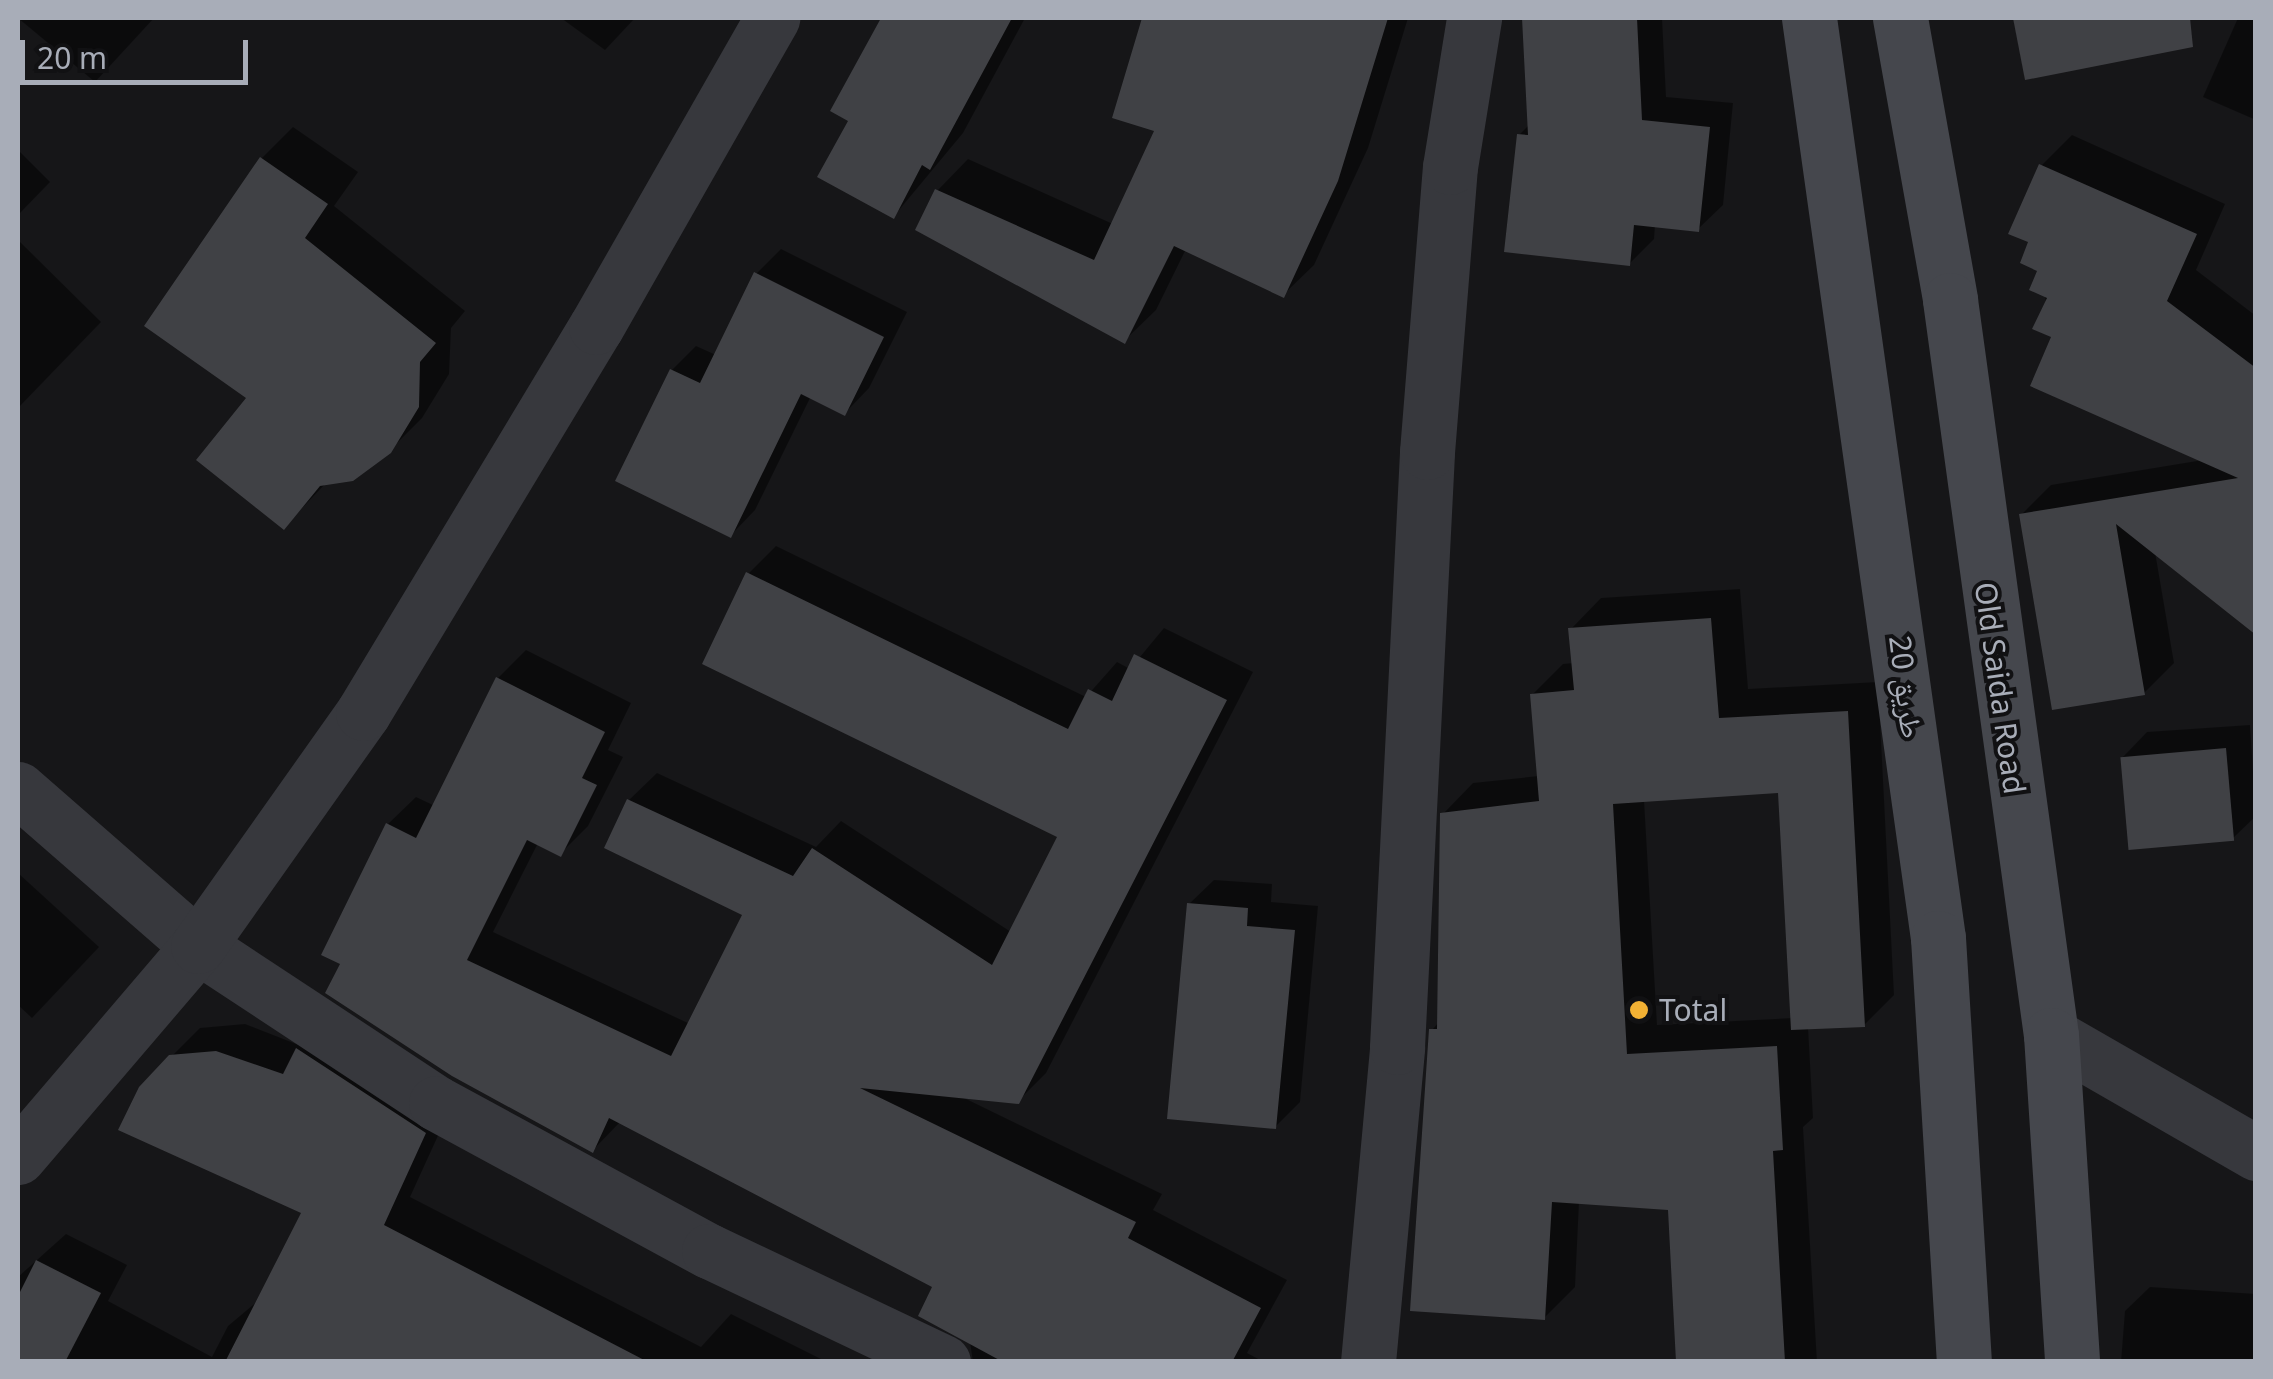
<!DOCTYPE html>
<html>
<head>
<meta charset="utf-8">
<style>
	body { margin:0 }
	#map { position:relative; width:2273px; height:1379px; overflow:hidden; background:#161618; font-family:"Noto Sans","Noto Naskh Arabic",sans-serif }
	div>[style] { position:absolute }
	[style*='--x'] { left:calc(var(--x)*1px); top:calc(var(--y)*1px); width:calc(var(--w)*1px); rotate:calc(var(--a)*1deg) }
	.shadow>* { inset:0; background:#0007 }
	.building>* { inset:0; background:#404145; transform-origin:0 0 }
	.minor>* { height:55px; margin:-27.5px; padding:0 27.5px; transform-origin:27.5px; border-radius:27.5px; background:#37383d }
	.secondary>* { height:55px; margin:-27.5px; padding:0 27.5px; transform-origin:27.5px; border-radius:27.5px; background:#45474d }
	.dots>* { width:28px; height:28px; translate:-50% -50%; box-sizing:border-box; border:5px solid #111113; border-radius:50% }
	span { translate:-50% -50%; white-space:nowrap; text-align:center; line-height:1.15; -webkit-text-stroke:8px #111113; paint-order:stroke }
	.street-label { font-size:30px; color:#a8adb8 }
	.poi-label { font-size:30px; color:#a8adb8 }
	.left { translate:0 -50%; text-align:left }
	.frame { position:absolute; inset:0; border:20px solid #a8adb8; pointer-events:none }
	.scale { position:absolute; left:20px; top:40px; width:228px; height:45px; box-sizing:border-box; border:5px solid #a8adb8; border-top:0; padding-left:12px; font-size:30px; line-height:35px; white-space:nowrap; color:#a8adb8; -webkit-text-stroke:8px #111113; paint-order:stroke }
</style>
</head>
<body>
<div id="map">
	<div class="shadow">
		<div style="clip-path:polygon(18px 18px,154px 18px,95px 82px)"></div>
		<div style="clip-path:polygon(561px 18px,635px 18px,605px 50px)"></div>
		<div style="clip-path:polygon(884px 18px,1025px 18px,963px 133px,894px 216px,851px 120px,834px 110px)"></div>
		<div style="clip-path:polygon(1143px 18px,1408px 18px,1368px 148px,1314px 265px,1283px 295px,1186px 249px,1156px 310px,1125px 340px,918px 229px,938px 190px,968px 159px,1113px 224px,1158px 129px,1115px 116px)"></div>
		<div style="clip-path:polygon(1524px 18px,1662px 18px,1666px 97px,1733px 103px,1723px 205px,1698px 229px,1655px 225px,1654px 239px,1629px 264px,1519px 135px,1530px 124px)"></div>
		<div style="clip-path:polygon(2016px 18px,2175px 18px,2177px 28px,2027px 77px)"></div>
		<div style="clip-path:polygon(2238px 18px,2256px 18px,2256px 120px,2203px 97px)"></div>
		<div style="clip-path:polygon(293px 127px,358px 172px,334px 206px,465px 311px,451px 328px,449px 374px,422px 418px,389px 451px,326px 483px,284px 527px,250px 398px,147px 326px,262px 158px)"></div>
		<div style="clip-path:polygon(2072px 135px,2225px 204px,2196px 270px,2256px 316px,2256px 632px,2155px 552px,2174px 663px,2144px 693px,2021px 515px,2051px 485px,2203px 460px,2054px 336px,2032px 241px,2042px 165px)"></div>
		<div style="clip-path:polygon(18px 150px,50px 182px,18px 215px)"></div>
		<div style="clip-path:polygon(18px 240px,101px 322px,18px 408px)"></div>
		<div style="clip-path:polygon(781px 249px,907px 312px,869px 388px,845px 413px,811px 396px,755px 510px,731px 535px,672px 370px,696px 346px,716px 355px,757px 273px)"></div>
		<div style="clip-path:polygon(776px 546px,1086px 697px,1117px 662px,1130px 669px,1164px 628px,1253px 672px,1046px 1073px,1018px 1101px,960px 1096px,1162px 1194px,1153px 1210px,1287px 1280px,1247px 1353px,1264px 1362px,973px 1362px,970px 1342px,936px 1286px,621px 1121px,593px 1150px,344px 963px,388px 824px,416px 797px,435px 806px,498px 678px,526px 650px,631px 703px,608px 750px,623px 757px,588px 826px,560px 854px,538px 843px,493px 932px,690px 1024px,745px 914px,629px 800px,657px 773px,816px 847px,841px 821px,1011px 932px,1060px 836px,749px 573px)"></div>
		<div style="clip-path:polygon(evenodd,1740px 589px,1748px 689px,1878px 682px,1894px 995px,1864px 1025px,1808px 1027px,1813px 1118px,1803px 1127px,1817px 1362px,1679px 1362px,1670px 1208px,1579px 1202px,1575px 1287px,1544px 1318px,1432px 1030px,1439px 1022px,1443px 814px,1473px 783px,1539px 776px,1533px 694px,1563px 664px,1574px 663px,1571px 629px,1601px 598px,1740px 589px,1780px 790px,1793px 1018px,1657px 1025px,1644px 800px,1780px 790px)"></div>
		<div style="clip-path:polygon(2250px 725px,2256px 816px,2233px 838px,2123px 757px,2147px 732px)"></div>
		<div style="clip-path:polygon(18px 873px,99px 947px,32px 1018px,18px 1005px)"></div>
		<div style="clip-path:polygon(1214px 880px,1272px 884px,1271px 902px,1318px 906px,1300px 1102px,1275px 1127px,1189px 904px)"></div>
		<div style="clip-path:polygon(245px 1024px,452px 1105px,410px 1197px,701px 1347px,731px 1314px,827px 1362px,18px 1362px,18px 1277px,66px 1234px,127px 1265px,108px 1301px,212px 1357px,228px 1326px,259px 1300px,304px 1212px,171px 1057px,200px 1028px)"></div>
		<div style="clip-path:polygon(2150px 1287px,2256px 1294px,2256px 1362px,2121px 1362px,2125px 1311px)"></div>
	</div>
	<div class="building">
		<div style="clip-path:polygon(881px 18px,1012px 18px,930px 170px,922px 165px,894px 219px,817px 177px,848px 121px,830px 111px)"></div>
		<div style="clip-path:polygon(1142px 18px,1388px 18px,1338px 181px,1284px 298px,1174px 246px,1125px 344px,915px 230px,935px 189px,1094px 260px,1154px 131px,1112px 118px)"></div>
		<div style="clip-path:polygon(1522px 18px,1637px 18px,1642px 120px,1710px 127px,1699px 232px,1634px 225px,1630px 266px,1504px 252px,1517px 134px,1528px 135px)"></div>
		<div style="clip-path:polygon(2013px 18px,2190px 18px,2193px 47px,2025px 80px)"></div>
		<div style="clip-path:polygon(260px 157px,328px 204px,305px 238px,436px 343px,420px 362px,419px 407px,391px 453px,353px 481px,320px 486px,284px 530px,196px 460px,246px 398px,144px 326px)"></div>
		<div style="clip-path:polygon(2039px 164px,2197px 234px,2167px 301px,2256px 368px,2256px 635px,2116px 524px,2145px 695px,2052px 710px,2019px 514px,2238px 478px,2030px 386px,2051px 337px,2032px 329px,2047px 298px,2029px 290px,2037px 271px,2020px 263px,2028px 242px,2008px 234px)"></div>
		<div style="clip-path:polygon(754px 272px,884px 337px,845px 416px,801px 394px,731px 538px,615px 481px,670px 369px,700px 383px)"></div>
		<div style="clip-path:polygon(746px 572px,1068px 729px,1088px 689px,1112px 701px,1134px 654px,1227px 700px,1019px 1104px,860px 1088px,1136px 1222px,1128px 1238px,1261px 1308px,1232px 1362px,1003px 1362px,918px 1316px,932px 1287px,609px 1118px,593px 1153px,452px 1076px,325px 993px,340px 964px,321px 955px,386px 823px,416px 838px,496px 677px,605px 732px,582px 778px,597px 785px,561px 857px,527px 840px,467px 960px,671px 1056px,742px 915px,604px 848px,627px 799px,793px 876px,812px 848px,992px 965px,1057px 837px,702px 664px)"></div>
		<div style="clip-path:polygon(1711px 618px,1719px 718px,1848px 711px,1865px 1027px,1791px 1030px,1778px 793px,1613px 804px,1627px 1054px,1777px 1046px,1783px 1150px,1773px 1151px,1785px 1362px,1676px 1362px,1668px 1210px,1552px 1202px,1545px 1320px,1410px 1311px,1429px 1029px,1437px 1029px,1440px 813px,1539px 801px,1530px 694px,1574px 690px,1568px 628px)"></div>
		<div style="left:2226px;top:748px;width:93px;height:106px;rotate:85deg"></div>
		<div style="clip-path:polygon(1187px 903px,1248px 908px,1247px 926px,1295px 930px,1276px 1129px,1167px 1119px)"></div>
		<div style="clip-path:polygon(296px 1048px,426px 1133px,384px 1225px,648px 1362px,225px 1362px,301px 1213px,118px 1130px,139px 1087px,169px 1055px,216px 1051px,283px 1074px)"></div>
		<div style="clip-path:polygon(36px 1260px,101px 1293px,65px 1362px,18px 1362px,18px 1296px)"></div>
	</div>
	<div class="minor">
		<div style="--x:18;--y:789;--w:239;--a:41.1"></div>
		<div style="--x:198;--y:946;--w:285;--a:33.4"></div>
		<div style="--x:436;--y:1103;--w:311;--a:28.5"></div>
		<div style="--x:709;--y:1251;--w:259;--a:25.4"></div>
		<div style="--x:2051;--y:1035;--w:237;--a:29.9"></div>
		<div style="--x:18;--y:1157;--w:277;--a:-49.5"></div>
		<div style="--x:198;--y:946;--w:286;--a:-54.7"></div>
		<div style="--x:363;--y:713;--w:451;--a:-58.9"></div>
		<div style="--x:596;--y:327;--w:356;--a:-60.3"></div>
		<div style="--x:1368;--y:1362;--w:316;--a:-84.7"></div>
		<div style="--x:1397;--y:1047;--w:596;--a:-87.11"></div>
		<div style="--x:1427;--y:452;--w:286;--a:-85.4"></div>
		<div style="--x:1450;--y:167;--w:151;--a:-80.8"></div>
	</div>
	<div class="secondary">
		<div style="--x:1809;--y:18;--w:929;--a:82.02"></div>
		<div style="--x:1938;--y:938;--w:425;--a:86.5"></div>
		<div style="--x:1900;--y:18;--w:286;--a:79.9"></div>
		<div style="--x:1950;--y:300;--w:742;--a:82.18"></div>
		<div style="--x:2051;--y:1035;--w:328;--a:86.3"></div>
	</div>
	<div class="dots">
		<div style="left:1639px;top:1010px;background:#f2b134"></div>
	</div>
	<div class="street-label">
		<span style="left:1906px;top:687px;rotate:83deg">طريق 20</span>
		<span style="left:2000px;top:688px;rotate:82deg">Old Saida Road</span>
	</div>
	<div class="poi-label">
		<span class="left" style="left:1659px;top:1010px">Total</span>
	</div>
	<div class="frame"></div>
	<div class="scale">20 m</div>
</div>
</body>
</html>
